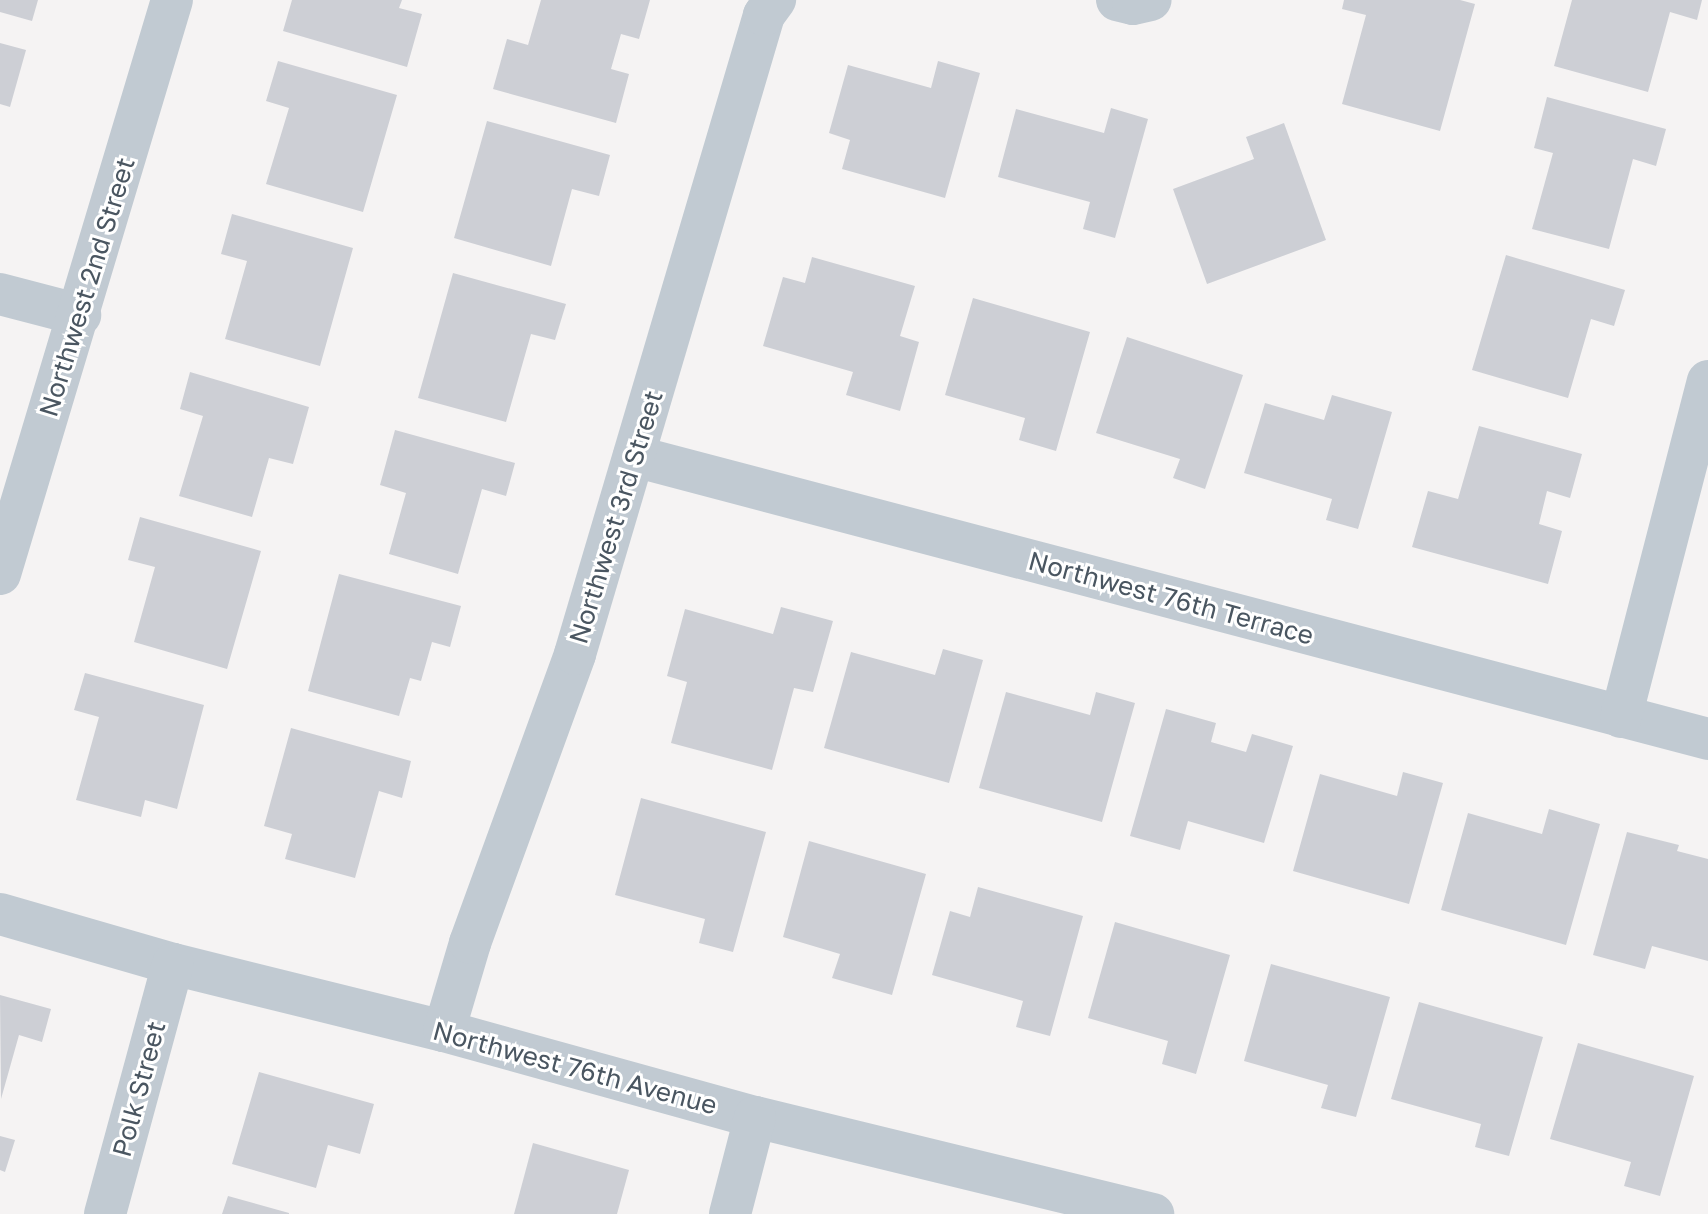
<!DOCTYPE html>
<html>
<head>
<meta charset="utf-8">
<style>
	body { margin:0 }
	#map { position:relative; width:1708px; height:1214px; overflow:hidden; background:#f5f3f3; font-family:"Golos Text",sans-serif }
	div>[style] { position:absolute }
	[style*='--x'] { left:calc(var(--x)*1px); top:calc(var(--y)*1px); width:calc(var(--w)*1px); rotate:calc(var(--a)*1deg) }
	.building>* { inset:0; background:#cdcfd5 }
	.street>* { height:42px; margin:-21px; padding:0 21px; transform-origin:21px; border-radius:21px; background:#c1cad2 }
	span { translate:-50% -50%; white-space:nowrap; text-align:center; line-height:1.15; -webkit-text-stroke:6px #fff; paint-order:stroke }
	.street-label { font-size:26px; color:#4a5661 }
</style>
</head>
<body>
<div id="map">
	<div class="building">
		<div style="clip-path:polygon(0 0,38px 0,32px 21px,0 12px)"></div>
		<div style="clip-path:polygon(292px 0,402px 0,399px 8px,422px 14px,407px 67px,283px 31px)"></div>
		<div style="clip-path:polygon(541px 0,650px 0,639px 39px,621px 34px,611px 69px,629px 74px,616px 123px,493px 89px,507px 39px,528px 45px)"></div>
		<div style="clip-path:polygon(1344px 0,1460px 0,1475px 4px,1440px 131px,1342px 104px,1366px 15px,1342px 9px)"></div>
		<div style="clip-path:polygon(1572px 0,1702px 0,1697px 20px,1670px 12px,1648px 92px,1554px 66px)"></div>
		<div style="clip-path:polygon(0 43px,26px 50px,10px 107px,0 104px)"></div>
		<div style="clip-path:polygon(278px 61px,397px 95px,363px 212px,266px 184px,289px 108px,266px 101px)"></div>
		<div style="clip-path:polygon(938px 61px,980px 73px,945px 198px,842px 169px,850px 140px,829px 133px,848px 65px,931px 88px)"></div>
		<div style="clip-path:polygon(1547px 97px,1666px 129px,1656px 166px,1633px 159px,1609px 249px,1532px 229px,1553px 153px,1534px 148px)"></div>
		<div style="clip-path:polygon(1111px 108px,1148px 119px,1115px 238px,1083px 229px,1090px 202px,998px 177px,1016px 109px,1104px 133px)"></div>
		<div style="clip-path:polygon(487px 121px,610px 155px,599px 196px,572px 189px,551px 266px,454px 238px)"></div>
		<div style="clip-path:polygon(1284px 123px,1326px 240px,1207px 284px,1173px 189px,1254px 159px,1246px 137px)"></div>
		<div style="clip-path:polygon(232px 214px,353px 248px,320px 366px,225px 339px,247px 261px,221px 254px)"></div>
		<div style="clip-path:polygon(1506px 255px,1625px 290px,1614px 326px,1591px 319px,1568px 398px,1472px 370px)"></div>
		<div style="clip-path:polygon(812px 257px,915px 286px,900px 336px,919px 342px,900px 411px,846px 395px,853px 372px,763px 346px,783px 277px,805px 283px)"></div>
		<div style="clip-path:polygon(453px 273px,566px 304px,555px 340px,531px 334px,506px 422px,418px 398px)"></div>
		<div style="clip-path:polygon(973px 298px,1090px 332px,1056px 451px,1019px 440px,1025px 418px,945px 395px)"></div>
		<div style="clip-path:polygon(1127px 337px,1243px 375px,1205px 489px,1173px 478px,1180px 459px,1096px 433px)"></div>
		<div style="clip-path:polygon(190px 372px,309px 407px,293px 464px,269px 458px,252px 517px,179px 496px,203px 416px,180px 409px)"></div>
		<div style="clip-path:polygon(1332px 395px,1392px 412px,1358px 529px,1326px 520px,1332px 499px,1244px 473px,1265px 403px,1324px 420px)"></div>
		<div style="clip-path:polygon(1479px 426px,1582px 454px,1570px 498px,1547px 491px,1539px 524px,1562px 531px,1548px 584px,1412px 547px,1428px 491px,1458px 499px)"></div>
		<div style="clip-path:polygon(395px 430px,515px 463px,506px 496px,482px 489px,458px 574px,389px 554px,406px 493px,380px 485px)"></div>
		<div style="clip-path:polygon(140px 517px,261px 551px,227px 669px,134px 642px,155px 567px,128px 560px)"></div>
		<div style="clip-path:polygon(339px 574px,461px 606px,450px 647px,432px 642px,421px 681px,410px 678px,399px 716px,308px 691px)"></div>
		<div style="clip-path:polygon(781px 607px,833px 621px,813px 692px,794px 688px,772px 770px,671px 743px,687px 682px,667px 676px,685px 609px,773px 634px)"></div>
		<div style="clip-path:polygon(943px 649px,983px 660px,949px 783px,824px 748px,851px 652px,935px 675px)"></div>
		<div style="clip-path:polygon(85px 673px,204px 705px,177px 809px,145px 800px,141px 817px,76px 800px,99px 717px,74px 710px)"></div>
		<div style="clip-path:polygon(1006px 692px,1090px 715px,1096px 692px,1135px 703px,1102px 822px,979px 788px)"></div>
		<div style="clip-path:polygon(1166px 709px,1216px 723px,1211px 742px,1246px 752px,1252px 734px,1293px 746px,1264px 843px,1188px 821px,1180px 850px,1130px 836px)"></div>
		<div style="clip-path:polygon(291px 728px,411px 761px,402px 798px,379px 791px,355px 878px,285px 859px,292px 834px,264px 826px)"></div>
		<div style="clip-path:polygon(1403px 772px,1443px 783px,1409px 904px,1293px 871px,1320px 774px,1397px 796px)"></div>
		<div style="clip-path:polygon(641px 798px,766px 832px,733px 952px,699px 943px,705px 919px,615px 895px)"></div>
		<div style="clip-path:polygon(1549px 809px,1600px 824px,1566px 945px,1441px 910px,1468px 813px,1542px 834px)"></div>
		<div style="clip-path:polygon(1627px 832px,1679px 845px,1677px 851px,1708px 859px,1708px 961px,1652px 946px,1645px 969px,1593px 955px)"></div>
		<div style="clip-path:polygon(809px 841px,926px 874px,892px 995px,832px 978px,840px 954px,783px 937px)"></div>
		<div style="clip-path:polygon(978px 887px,1083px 916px,1050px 1036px,1016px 1027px,1023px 1001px,932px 975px,950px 911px,970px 917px)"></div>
		<div style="clip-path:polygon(1115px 922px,1230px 955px,1196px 1074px,1162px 1064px,1168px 1041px,1088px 1018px)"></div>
		<div style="clip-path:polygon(1271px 964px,1390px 997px,1356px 1117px,1321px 1108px,1328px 1085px,1244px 1061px)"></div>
		<div style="clip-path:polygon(0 995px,51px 1009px,42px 1042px,19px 1035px,1px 1099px)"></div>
		<div style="clip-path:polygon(1419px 1002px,1543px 1037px,1509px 1156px,1475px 1147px,1481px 1124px,1391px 1099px)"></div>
		<div style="clip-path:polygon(1578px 1043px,1694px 1076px,1660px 1196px,1624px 1186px,1631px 1162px,1550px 1139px)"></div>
		<div style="clip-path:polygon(259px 1072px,374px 1104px,360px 1154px,328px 1145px,316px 1188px,232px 1164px)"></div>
		<div style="clip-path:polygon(0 1136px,15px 1140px,5px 1172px,0 1170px)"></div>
		<div style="clip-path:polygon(533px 1143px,629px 1170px,617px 1214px,514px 1214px)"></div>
		<div style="clip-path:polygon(228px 1196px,289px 1213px,289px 1214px,222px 1214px)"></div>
	</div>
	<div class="street">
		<div style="--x:1117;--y:0;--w:16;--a:14"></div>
		<div style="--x:1133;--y:4;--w:18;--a:-13"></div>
		<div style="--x:0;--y:294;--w:83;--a:14.7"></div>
		<div style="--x:634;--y:456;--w:1111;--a:14.76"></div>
		<div style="--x:0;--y:574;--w:599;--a:-73.32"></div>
		<div style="--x:1621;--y:717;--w:347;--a:-75.5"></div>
		<div style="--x:0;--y:914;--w:180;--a:16.1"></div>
		<div style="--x:173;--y:964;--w:279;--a:13.9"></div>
		<div style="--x:444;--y:1031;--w:323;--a:15.5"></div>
		<div style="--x:755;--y:1117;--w:410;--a:13.7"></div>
		<div style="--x:444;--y:1031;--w:92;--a:-73.5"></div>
		<div style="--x:470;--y:943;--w:307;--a:-70"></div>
		<div style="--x:575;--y:654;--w:666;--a:-73.52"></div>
		<div style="--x:764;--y:15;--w:19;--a:-54"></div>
		<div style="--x:105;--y:1214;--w:259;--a:-74.8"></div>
		<div style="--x:730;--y:1214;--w:100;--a:-75.5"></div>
	</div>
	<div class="street-label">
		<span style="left:87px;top:287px;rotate:-73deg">Northwest 2nd Street</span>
		<span style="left:616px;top:517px;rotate:-73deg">Northwest 3rd Street</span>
		<span style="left:1171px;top:598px;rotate:15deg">Northwest 76th Terrace</span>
		<span style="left:575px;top:1068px;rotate:15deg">Northwest 76th Avenue</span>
		<span style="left:139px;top:1089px;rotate:-75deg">Polk Street</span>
	</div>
</div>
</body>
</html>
